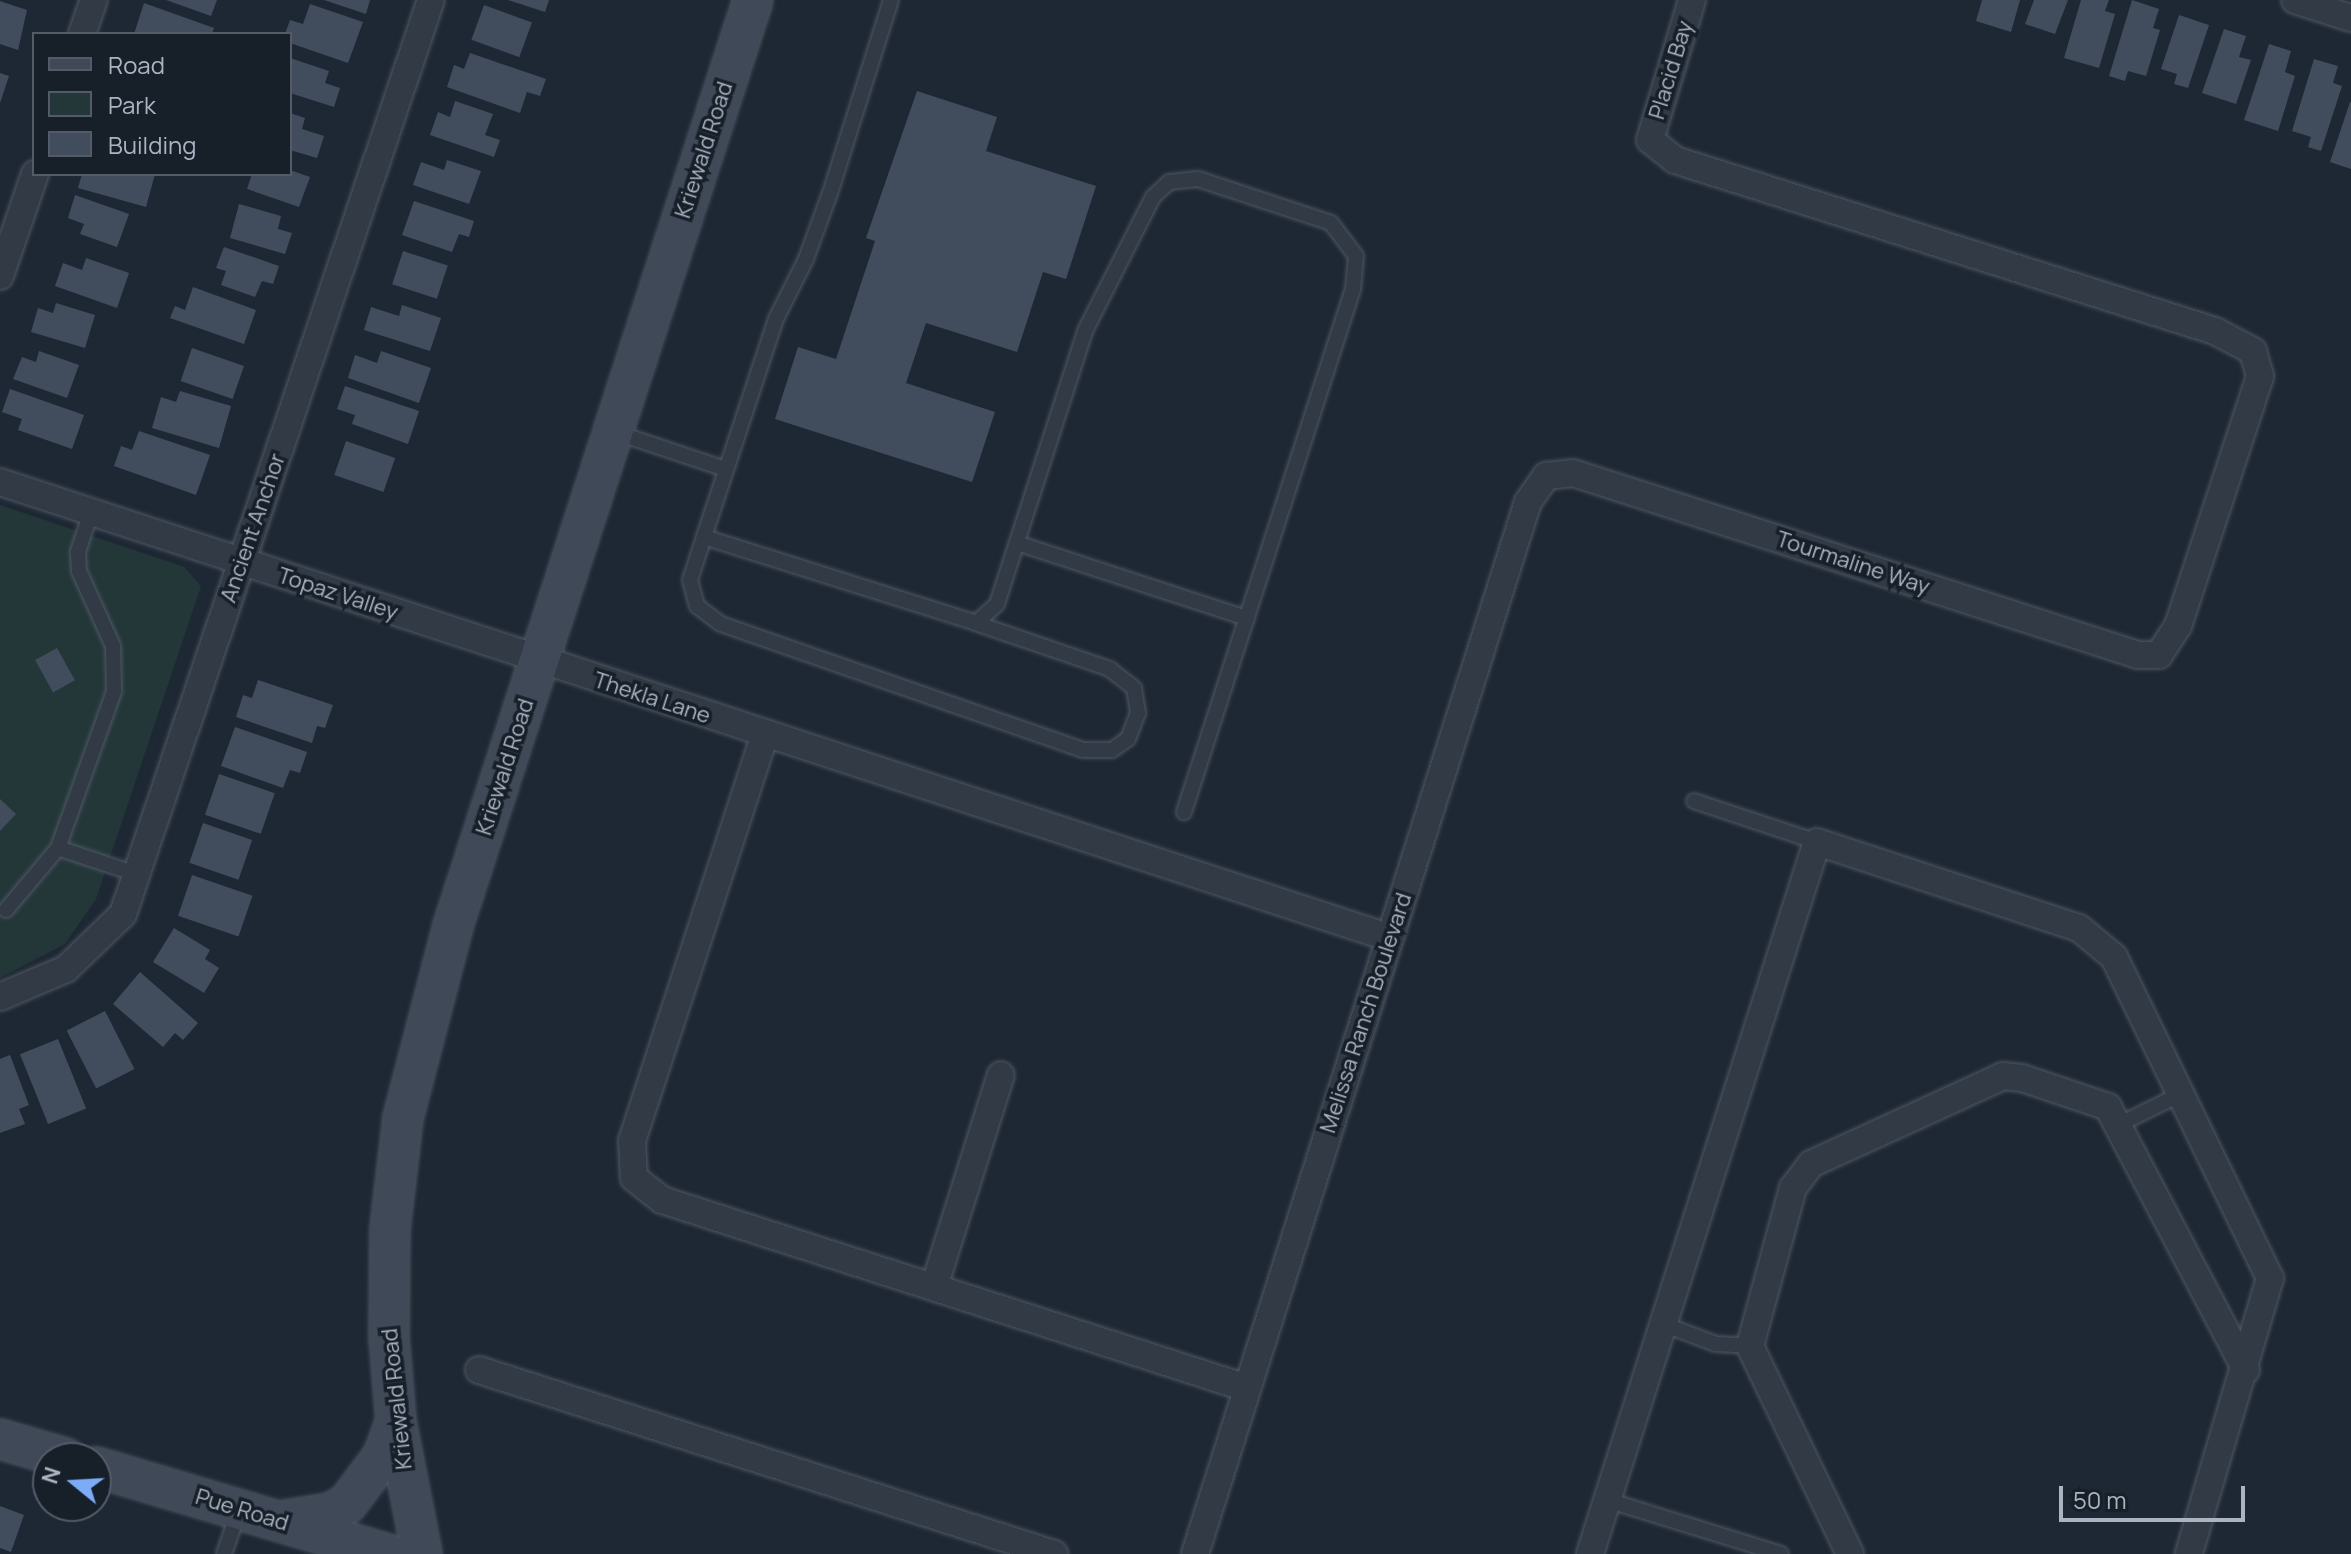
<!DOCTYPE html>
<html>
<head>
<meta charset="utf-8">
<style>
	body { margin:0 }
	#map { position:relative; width:2351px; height:1554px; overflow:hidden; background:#1e2834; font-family:Manrope,sans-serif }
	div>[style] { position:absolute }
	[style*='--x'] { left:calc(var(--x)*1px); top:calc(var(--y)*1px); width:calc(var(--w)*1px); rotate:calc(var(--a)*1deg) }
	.green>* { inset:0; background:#233738 }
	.building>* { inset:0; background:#414d5d; transform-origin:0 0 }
	.roads { filter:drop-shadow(0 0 2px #4f5764) drop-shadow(0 0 2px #4f5764) }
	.lane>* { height:14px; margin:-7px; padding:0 7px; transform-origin:7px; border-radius:7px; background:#323a45 }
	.street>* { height:26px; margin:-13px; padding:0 13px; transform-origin:13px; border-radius:13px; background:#323a45 }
	.secondary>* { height:38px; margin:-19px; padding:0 19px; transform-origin:19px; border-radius:19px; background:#404958 }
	span { translate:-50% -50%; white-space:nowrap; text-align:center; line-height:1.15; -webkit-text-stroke:7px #171f29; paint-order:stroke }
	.street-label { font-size:22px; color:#abb4c3 }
	.legend { position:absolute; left:32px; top:32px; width:260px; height:144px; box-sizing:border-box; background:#171f29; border:2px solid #525b67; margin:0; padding:10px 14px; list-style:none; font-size:24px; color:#abb4c3 }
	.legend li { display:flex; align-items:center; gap:16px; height:40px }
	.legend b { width:40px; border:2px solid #525b67 }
	.north { position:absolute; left:32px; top:1442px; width:80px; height:80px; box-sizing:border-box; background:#171f29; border:2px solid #525b67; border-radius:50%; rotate:288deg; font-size:22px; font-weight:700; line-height:32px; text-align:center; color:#abb4c3 }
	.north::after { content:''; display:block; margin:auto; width:28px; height:36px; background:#7cacf7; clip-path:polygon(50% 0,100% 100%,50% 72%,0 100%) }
	.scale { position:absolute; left:2059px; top:1486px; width:186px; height:36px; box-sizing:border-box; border:4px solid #abb4c3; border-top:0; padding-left:10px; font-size:24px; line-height:28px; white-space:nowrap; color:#abb4c3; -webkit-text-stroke:6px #171f29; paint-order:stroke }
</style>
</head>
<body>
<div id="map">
	<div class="green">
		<div style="clip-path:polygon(0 505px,184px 567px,201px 586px,96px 899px,65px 944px,0 978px)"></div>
	</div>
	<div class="building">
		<div style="clip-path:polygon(166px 0,217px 0,211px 16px)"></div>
		<div style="clip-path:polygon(324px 0,370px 0,366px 14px)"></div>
		<div style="clip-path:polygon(508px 0,549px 0,545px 12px)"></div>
		<div style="clip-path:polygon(1982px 0,2020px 0,2011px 32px,1976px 21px)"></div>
		<div style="clip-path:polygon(2034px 0,2068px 0,2055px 34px,2025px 24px)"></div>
		<div style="clip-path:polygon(2081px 0,2109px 0,2105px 11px,2115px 14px,2099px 68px,2064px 58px)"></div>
		<div style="clip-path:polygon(2132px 0,2159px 9px,2153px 28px,2160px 30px,2146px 76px,2128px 71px,2125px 81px,2109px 76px)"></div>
		<div style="clip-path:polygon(0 1px,27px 10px,18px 50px,0 44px)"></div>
		<div style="clip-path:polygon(144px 3px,214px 28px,212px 34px,134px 34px)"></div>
		<div style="clip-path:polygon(310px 4px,363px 22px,348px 63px,290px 43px,290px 34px,285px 34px,290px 20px,303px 24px)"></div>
		<div style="left:484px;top:5px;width:51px;height:37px;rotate:20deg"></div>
		<div style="clip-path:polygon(2179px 15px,2209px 25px,2188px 88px,2174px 84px,2177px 74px,2161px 69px)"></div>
		<div style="clip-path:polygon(2224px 29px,2246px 36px,2239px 57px,2251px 60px,2236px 104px,2202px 93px)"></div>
		<div style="clip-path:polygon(2269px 44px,2291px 51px,2285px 72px,2295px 76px,2278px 131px,2244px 120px)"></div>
		<div style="clip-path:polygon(470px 53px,546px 79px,540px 96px,527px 92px,520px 113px,447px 87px,454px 65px,464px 69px)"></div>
		<div style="clip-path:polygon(290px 58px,329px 71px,325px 83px,340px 88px,334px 107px,290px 93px)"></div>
		<div style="clip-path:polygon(2314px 59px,2338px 66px,2333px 83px,2342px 86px,2321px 151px,2308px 147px,2311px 137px,2292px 131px)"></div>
		<div style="clip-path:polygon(0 73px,9px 76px,0 103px)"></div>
		<div style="clip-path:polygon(917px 91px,997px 117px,986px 151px,1096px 186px,1066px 279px,1043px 272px,1017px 352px,926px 323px,906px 383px,995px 412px,972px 482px,775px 419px,798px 347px,836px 359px,875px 241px,866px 238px)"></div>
		<div style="clip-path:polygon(455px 101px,493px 114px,485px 135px,500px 140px,494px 157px,430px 135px,438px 112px,450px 117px)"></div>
		<div style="clip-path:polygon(2350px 102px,2351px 102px,2351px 169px,2330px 162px)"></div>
		<div style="clip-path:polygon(290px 113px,305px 118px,302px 129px,324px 136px,317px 158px,290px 150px)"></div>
		<div style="clip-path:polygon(447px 160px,481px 171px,469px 204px,413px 185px,421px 162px,444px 170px)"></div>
		<div style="clip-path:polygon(290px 170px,310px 177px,299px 207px,247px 189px,252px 174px,290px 174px)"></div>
		<div style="clip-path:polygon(82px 174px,155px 174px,146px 207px,78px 188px)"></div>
		<div style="clip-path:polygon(75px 195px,129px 214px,117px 247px,80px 234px,84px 224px,68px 218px)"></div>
		<div style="clip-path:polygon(414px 201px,474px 221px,469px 237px,459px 234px,452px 252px,402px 235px)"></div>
		<div style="clip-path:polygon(239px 204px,281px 216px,278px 229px,292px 233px,285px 254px,230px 238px)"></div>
		<div style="clip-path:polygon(224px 247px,279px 266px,273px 284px,262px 281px,255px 297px,221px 285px,226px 271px,216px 268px)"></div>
		<div style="left:403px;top:251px;width:47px;height:35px;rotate:18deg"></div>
		<div style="clip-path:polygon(86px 258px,129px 273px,117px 308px,55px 286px,63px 263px,82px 270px)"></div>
		<div style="clip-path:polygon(193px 287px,256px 310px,244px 344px,170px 318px,175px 306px,185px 310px)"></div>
		<div style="clip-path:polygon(56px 303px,95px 315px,85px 348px,31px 332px,38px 308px,53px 313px)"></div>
		<div style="clip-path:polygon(402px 305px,441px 318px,430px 351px,364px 330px,371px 307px,399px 316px)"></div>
		<div style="left:192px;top:348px;width:55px;height:35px;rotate:19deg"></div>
		<div style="clip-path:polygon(39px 351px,79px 365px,67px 398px,13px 379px,22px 357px,36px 362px)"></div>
		<div style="clip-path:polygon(381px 351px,431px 368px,419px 403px,348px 378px,355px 355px,377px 363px)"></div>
		<div style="clip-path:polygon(345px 386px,419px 411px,408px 444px,352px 424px,355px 415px,337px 409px)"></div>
		<div style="clip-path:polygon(10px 389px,84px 415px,72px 449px,18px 430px,22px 419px,2px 412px)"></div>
		<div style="clip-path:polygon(180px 391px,231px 406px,219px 448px,152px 428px,161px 397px,176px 402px)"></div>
		<div style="clip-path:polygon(139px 431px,210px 455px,196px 495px,114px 466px,121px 446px,132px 450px)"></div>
		<div style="left:346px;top:441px;width:52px;height:36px;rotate:19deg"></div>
		<div style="left:57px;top:648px;width:37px;height:25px;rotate:61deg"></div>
		<div style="clip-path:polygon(258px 680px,333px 705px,325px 728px,317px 726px,312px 743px,236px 717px,243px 695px,252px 698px)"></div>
		<div style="clip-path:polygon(235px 727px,307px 752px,300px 773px,290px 770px,283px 788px,221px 766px)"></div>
		<div style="left:219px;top:774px;width:59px;height:43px;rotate:19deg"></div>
		<div style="clip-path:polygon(0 799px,16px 814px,0 831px)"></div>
		<div style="left:203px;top:823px;width:52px;height:42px;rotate:19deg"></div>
		<div style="left:192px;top:875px;width:64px;height:43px;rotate:19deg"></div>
		<div style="clip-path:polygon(174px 928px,210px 950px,205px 959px,219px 968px,204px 993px,153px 962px)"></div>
		<div style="clip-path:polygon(140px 972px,198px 1023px,183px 1040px,175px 1033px,163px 1047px,113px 1004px)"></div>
		<div style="left:105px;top:1011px;width:65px;height:43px;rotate:63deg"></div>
		<div style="left:58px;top:1039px;width:75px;height:41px;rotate:68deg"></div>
		<div style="clip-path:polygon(10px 1055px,29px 1105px,19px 1109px,25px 1124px,0 1133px,0 1059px)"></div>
		<div style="clip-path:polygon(0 1506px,24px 1515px,11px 1552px,0 1548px)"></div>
	</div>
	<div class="roads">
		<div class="lane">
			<div style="--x:891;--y:0;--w:202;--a:107.5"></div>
			<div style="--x:830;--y:193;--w:70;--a:110"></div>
			<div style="--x:806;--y:259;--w:67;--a:116.6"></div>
			<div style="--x:776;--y:319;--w:230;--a:108.3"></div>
			<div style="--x:704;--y:537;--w:285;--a:17.5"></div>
			<div style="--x:976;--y:623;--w:28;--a:-42"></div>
			<div style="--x:997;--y:604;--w:289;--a:-72.1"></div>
			<div style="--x:1086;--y:329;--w:148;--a:-63.1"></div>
			<div style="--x:1153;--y:197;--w:22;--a:-43"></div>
			<div style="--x:1169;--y:182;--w:29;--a:-6"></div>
			<div style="--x:1198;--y:179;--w:140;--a:18.3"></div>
			<div style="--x:1331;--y:223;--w:41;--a:52.9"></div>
			<div style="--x:1356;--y:256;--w:33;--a:95"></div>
			<div style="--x:1353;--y:289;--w:550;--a:107.91"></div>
			<div style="--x:615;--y:432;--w:116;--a:18.6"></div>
			<div style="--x:704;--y:537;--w:45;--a:108"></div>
			<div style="--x:690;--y:580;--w:27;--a:75"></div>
			<div style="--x:697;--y:606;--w:30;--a:37"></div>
			<div style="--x:721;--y:624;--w:383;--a:19.2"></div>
			<div style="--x:1083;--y:750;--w:29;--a:0"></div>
			<div style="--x:1112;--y:750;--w:19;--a:-35"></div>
			<div style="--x:1128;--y:739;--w:28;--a:-69"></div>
			<div style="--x:1138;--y:713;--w:25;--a:-99"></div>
			<div style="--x:1134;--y:688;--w:31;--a:-142"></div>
			<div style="--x:1110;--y:669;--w:142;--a:-161.1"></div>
			<div style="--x:1017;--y:543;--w:242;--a:18.1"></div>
			<div style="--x:1694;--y:801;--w:130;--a:18.4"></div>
			<div style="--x:58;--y:848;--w:82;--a:18.4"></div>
			<div style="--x:6;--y:910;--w:81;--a:-50"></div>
			<div style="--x:58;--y:848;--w:166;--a:-70.3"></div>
			<div style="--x:114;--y:692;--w:46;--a:-91.2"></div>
			<div style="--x:113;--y:646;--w:82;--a:-114.4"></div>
			<div style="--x:79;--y:571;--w:19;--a:-93"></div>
			<div style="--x:78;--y:552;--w:42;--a:-72"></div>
			<div style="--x:2118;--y:1125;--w:70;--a:-26.2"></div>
			<div style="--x:1663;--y:1324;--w:57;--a:20.7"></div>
			<div style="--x:1716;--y:1344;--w:34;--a:3"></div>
			<div style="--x:1607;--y:1500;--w:182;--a:17.2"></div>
			<div style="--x:224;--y:1554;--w:43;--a:-71.1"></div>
		</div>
		<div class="street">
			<div style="--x:2295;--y:0;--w:59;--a:17.8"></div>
			<div style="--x:82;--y:34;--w:36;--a:-71"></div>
			<div style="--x:0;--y:276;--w:108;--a:-71.1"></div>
			<div style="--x:0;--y:482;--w:1463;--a:18.16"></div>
			<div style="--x:765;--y:734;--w:428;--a:108.1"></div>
			<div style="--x:632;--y:1141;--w:37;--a:87"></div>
			<div style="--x:634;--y:1178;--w:36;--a:38"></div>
			<div style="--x:662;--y:1200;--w:614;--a:17.82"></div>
			<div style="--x:0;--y:997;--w:72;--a:-23"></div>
			<div style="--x:66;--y:969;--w:79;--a:-44"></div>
			<div style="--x:123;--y:914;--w:964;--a:-71.38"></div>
			<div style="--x:934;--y:1287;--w:222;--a:-72.5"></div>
			<div style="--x:479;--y:1370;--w:604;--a:17.74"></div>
			<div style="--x:1195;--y:1554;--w:1103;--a:-72.44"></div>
			<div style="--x:1528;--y:502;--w:32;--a:-55"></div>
			<div style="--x:1546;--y:476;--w:27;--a:-6"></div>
			<div style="--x:1573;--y:473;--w:594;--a:17.85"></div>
			<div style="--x:2138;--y:655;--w:21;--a:0"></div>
			<div style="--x:2159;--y:655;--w:35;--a:-57"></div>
			<div style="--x:2178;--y:626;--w:263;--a:-71.8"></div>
			<div style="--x:2260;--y:376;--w:26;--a:-106"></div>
			<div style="--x:2253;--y:351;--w:43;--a:-152.2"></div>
			<div style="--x:2215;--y:331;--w:566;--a:-162.43"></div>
			<div style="--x:1675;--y:160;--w:32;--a:-141"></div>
			<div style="--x:1650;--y:140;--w:146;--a:-73.3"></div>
			<div style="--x:1590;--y:1554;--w:747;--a:-72.32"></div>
			<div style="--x:1817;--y:842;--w:276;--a:18.2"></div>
			<div style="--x:2079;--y:928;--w:45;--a:39.6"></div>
			<div style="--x:2114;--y:957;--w:357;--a:64.1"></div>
			<div style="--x:2270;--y:1278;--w:288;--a:106.4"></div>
			<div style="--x:1850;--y:1554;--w:231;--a:-115.7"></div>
			<div style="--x:1750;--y:1346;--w:164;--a:-74.8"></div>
			<div style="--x:1793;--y:1188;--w:30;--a:-53"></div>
			<div style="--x:1811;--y:1164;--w:211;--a:-24.6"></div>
			<div style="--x:2003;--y:1076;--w:19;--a:6"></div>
			<div style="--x:2022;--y:1078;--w:91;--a:18.6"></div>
			<div style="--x:2108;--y:1107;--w:297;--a:62.3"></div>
		</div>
		<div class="secondary">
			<div style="--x:0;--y:1439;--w:68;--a:16.3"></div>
			<div style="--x:96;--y:1467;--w:305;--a:16.6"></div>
			<div style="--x:286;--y:1520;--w:45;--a:-9"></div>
			<div style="--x:330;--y:1513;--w:19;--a:-28"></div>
			<div style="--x:347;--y:1504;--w:60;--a:-53.1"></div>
			<div style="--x:383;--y:1456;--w:37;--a:-70"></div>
			<div style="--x:422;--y:1554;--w:136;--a:-101.1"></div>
			<div style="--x:396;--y:1421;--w:83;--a:-94.8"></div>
			<div style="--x:389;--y:1338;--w:109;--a:-89.5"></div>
			<div style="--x:390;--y:1229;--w:112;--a:-83.3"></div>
			<div style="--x:403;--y:1118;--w:198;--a:-75.4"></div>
			<div style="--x:453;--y:926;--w:973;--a:-72.05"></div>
		</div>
	</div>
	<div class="street-label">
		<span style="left:1671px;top:70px;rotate:-73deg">Placid Bay</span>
		<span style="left:704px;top:150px;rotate:-72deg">Kriewald Road</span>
		<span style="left:253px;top:528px;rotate:-71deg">Ancient Anchor</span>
		<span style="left:1853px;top:563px;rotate:18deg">Tourmaline Way</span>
		<span style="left:338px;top:594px;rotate:18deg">Topaz Valley</span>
		<span style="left:652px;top:698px;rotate:18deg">Thekla Lane</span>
		<span style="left:505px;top:767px;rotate:-72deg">Kriewald Road</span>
		<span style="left:1366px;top:1013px;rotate:-72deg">Melissa Ranch Boulevard</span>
		<span style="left:397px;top:1399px;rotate:-96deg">Kriewald Road</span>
		<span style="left:242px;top:1510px;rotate:17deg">Pue Road</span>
	</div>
	<ul class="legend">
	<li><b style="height:10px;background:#404958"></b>Road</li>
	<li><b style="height:22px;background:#233738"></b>Park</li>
	<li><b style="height:22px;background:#414d5d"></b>Building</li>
	</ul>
	<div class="north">N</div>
	<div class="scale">50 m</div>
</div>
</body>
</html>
